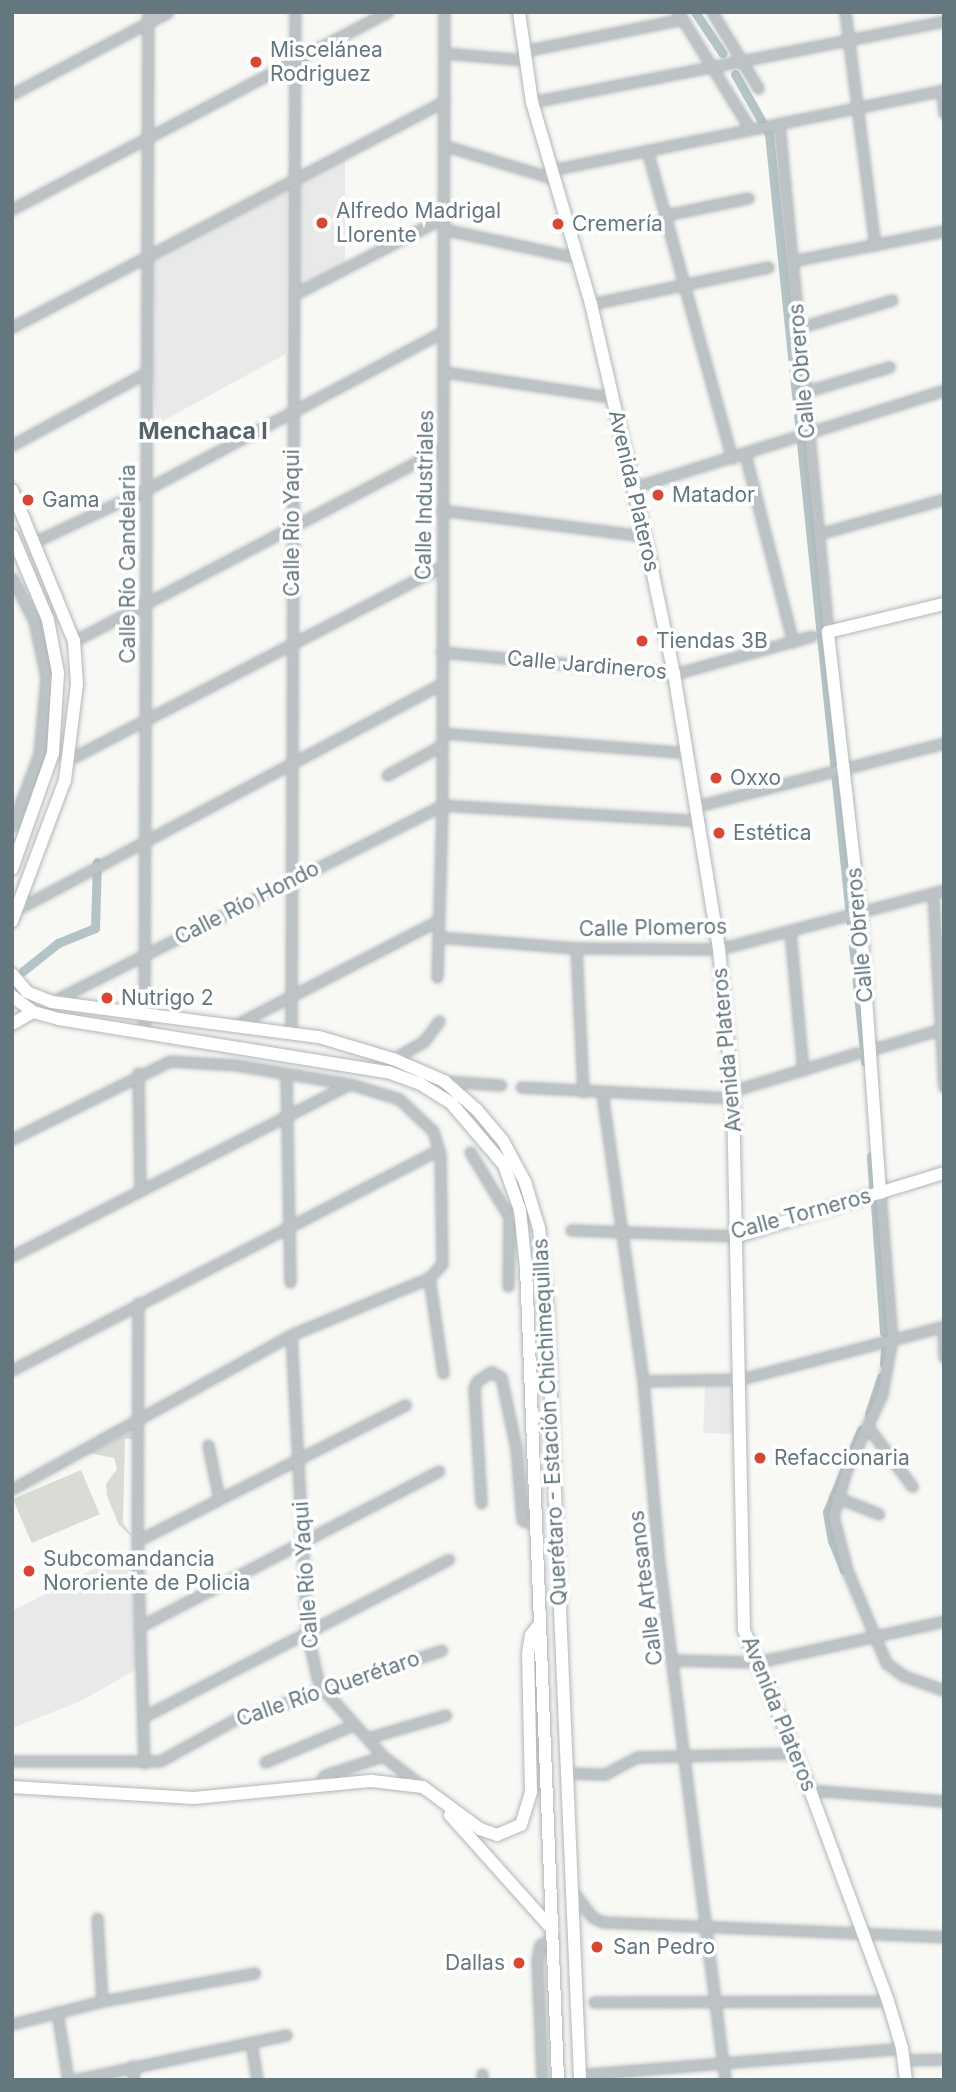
<!DOCTYPE html>
<html>
<head>
<meta charset="utf-8">
<style>
	body { margin:0 }
	#map { position:relative; width:956px; height:2092px; overflow:hidden; background:#f8f8f5; font-family:Inter,sans-serif }
	div>[style] { position:absolute }
	[style*='--x'] { left:calc(var(--x)*1px); top:calc(var(--y)*1px); width:calc(var(--w)*1px); rotate:calc(var(--a)*1deg) }
	.built>* { inset:0; background:#e9e9e9; transform-origin:0 0 }
	.green>* { inset:0; background:#d8dcd5; transform-origin:0 0 }
	.canal>* { height:9px; margin:-4.5px; padding:0 4.5px; transform-origin:4.5px; border-radius:4.5px; background:#b4c3c5 }
	.roads { filter:drop-shadow(0 0 2px #b0b7ba) drop-shadow(0 0 2px #b0b7ba) }
	.street>* { height:9px; margin:-4.5px; padding:0 4.5px; transform-origin:4.5px; border-radius:4.5px; background:#bdc3c5 }
	.secondary>* { height:12px; margin:-6px; padding:0 6px; transform-origin:6px; border-radius:6px; background:#fff }
	.dots>* { width:19px; height:19px; translate:-50% -50%; box-sizing:border-box; border:4px solid #fff; border-radius:50% }
	span { translate:-50% -50%; white-space:nowrap; text-align:center; line-height:1.15; -webkit-text-stroke:7px #fff; paint-order:stroke }
	.poi-label { font-size:21px; color:#65777e }
	.left { translate:0 -50%; text-align:left }
	.right { translate:-100% -50%; text-align:right }
	.street-label { font-size:21px; color:#65777e }
	.neighbourhood-label { font-size:23px; color:#56646a; font-weight:700 }
	.frame { position:absolute; inset:0; border:14px solid #65777e; pointer-events:none }
</style>
</head>
<body>
<div id="map">
	<div class="built">
		<div style="clip-path:polygon(345px 155px,345px 266px,299px 289px,300px 179px)"></div>
		<div style="clip-path:polygon(287px 191px,286px 354px,157px 424px,151px 364px,152px 258px)"></div>
		<div style="left:705px;top:1384px;width:32px;height:49px;rotate:2deg"></div>
		<div style="clip-path:polygon(130px 1550px,137px 1669px,81px 1701px,12px 1728px,12px 1611px)"></div>
	</div>
	<div class="green">
		<div style="clip-path:polygon(131px 1431px,134px 1439px,125px 1439px,123px 1523px,135px 1540px,119px 1525px,107px 1496px,106px 1484px,117px 1469px,114px 1458px,89px 1453px)"></div>
		<div style="left:81px;top:1470px;width:48px;height:74px;rotate:67deg"></div>
	</div>
	<div class="canal">
		<div style="--x:695;--y:12;--w:50;--a:56.3"></div>
		<div style="--x:735;--y:74;--w:69;--a:60.5"></div>
		<div style="--x:769;--y:134;--w:933;--a:84.09"></div>
		<div style="--x:23;--y:971;--w:45;--a:-38.7"></div>
		<div style="--x:58;--y:943;--w:40;--a:-22"></div>
		<div style="--x:95;--y:928;--w:66;--a:-88.3"></div>
		<div style="--x:871;--y:1156;--w:30;--a:86"></div>
		<div style="--x:875;--y:1204;--w:129;--a:86"></div>
		<div style="--x:884;--y:1364;--w:16;--a:-86"></div>
		<div style="--x:869;--y:1414;--w:39;--a:-72"></div>
		<div style="--x:844;--y:1570;--w:31;--a:-112"></div>
		<div style="--x:832;--y:1541;--w:29;--a:-100"></div>
		<div style="--x:827;--y:1512;--w:89;--a:-67.5"></div>
	</div>
	<div class="roads">
		<div class="street">
			<div style="--x:678;--y:12;--w:137;--a:58.4"></div>
			<div style="--x:712;--y:12;--w:89;--a:58.8"></div>
			<div style="--x:845;--y:12;--w:235;--a:82.7"></div>
			<div style="--x:524;--y:51;--w:162;--a:-11.4"></div>
			<div style="--x:444;--y:53;--w:81;--a:4.9"></div>
			<div style="--x:942;--y:90;--w:23;--a:85"></div>
			<div style="--x:12;--y:94;--w:176;--a:-27.7"></div>
			<div style="--x:532;--y:102;--w:420;--a:-11.1"></div>
			<div style="--x:779;--y:124;--w:510;--a:84.49"></div>
			<div style="--x:443;--y:145;--w:117;--a:16.9"></div>
			<div style="--x:647;--y:150;--w:320;--a:74.6"></div>
			<div style="--x:551;--y:170;--w:401;--a:-11.5"></div>
			<div style="--x:12;--y:209;--w:424;--a:-27.7"></div>
			<div style="--x:666;--y:215;--w:84;--a:-11.7"></div>
			<div style="--x:443;--y:229;--w:137;--a:12.2"></div>
			<div style="--x:792;--y:261;--w:155;--a:-11.2"></div>
			<div style="--x:295;--y:294;--w:166;--a:-27.2"></div>
			<div style="--x:591;--y:304;--w:181;--a:-11.8"></div>
			<div style="--x:12;--y:327;--w:488;--a:-27.6"></div>
			<div style="--x:798;--y:328;--w:98;--a:-16.6"></div>
			<div style="--x:445;--y:372;--w:168;--a:8.6"></div>
			<div style="--x:804;--y:392;--w:89;--a:-16.4"></div>
			<div style="--x:12;--y:445;--w:151;--a:-28.4"></div>
			<div style="--x:745;--y:454;--w:194;--a:75.7"></div>
			<div style="--x:635;--y:487;--w:324;--a:-17.4"></div>
			<div style="--x:441;--y:510;--w:206;--a:7.3"></div>
			<div style="--x:818;--y:534;--w:131;--a:-15.5"></div>
			<div style="--x:34;--y:542;--w:125;--a:-25.1"></div>
			<div style="--x:147;--y:489;--w:334;--a:-28"></div>
			<div style="--x:12;--y:578;--w:48;--a:62.9"></div>
			<div style="--x:34;--y:621;--w:57;--a:77.9"></div>
			<div style="--x:46;--y:677;--w:77;--a:95.2"></div>
			<div style="--x:39;--y:754;--w:77;--a:110.6"></div>
			<div style="--x:74;--y:641;--w:415;--a:-27.6"></div>
			<div style="--x:441;--y:652;--w:234;--a:5.4"></div>
			<div style="--x:674;--y:674;--w:143;--a:-15.4"></div>
			<div style="--x:442;--y:733;--w:247;--a:4.6"></div>
			<div style="--x:70;--y:759;--w:418;--a:-27.4"></div>
			<div style="--x:387;--y:775;--w:63;--a:-28.6"></div>
			<div style="--x:442;--y:805;--w:258;--a:3.5"></div>
			<div style="--x:697;--y:806;--w:255;--a:-14.3"></div>
			<div style="--x:933;--y:893;--w:194;--a:86.8"></div>
			<div style="--x:16;--y:910;--w:481;--a:-28"></div>
			<div style="--x:790;--y:931;--w:140;--a:84.7"></div>
			<div style="--x:439;--y:937;--w:137;--a:4.6"></div>
			<div style="--x:576;--y:948;--w:143;--a:0.4"></div>
			<div style="--x:719;--y:949;--w:233;--a:-14.7"></div>
			<div style="--x:576;--y:948;--w:144;--a:87.2"></div>
			<div style="--x:437;--y:977;--w:172;--a:-88.3"></div>
			<div style="--x:442;--y:805;--w:793;--a:-89.86"></div>
			<div style="--x:53;--y:1001;--w:436;--a:-26.7"></div>
			<div style="--x:235;--y:1025;--w:229;--a:-27.2"></div>
			<div style="--x:144;--y:1033;--w:1021;--a:-89.78"></div>
			<div style="--x:291;--y:1033;--w:1021;--a:-89.78"></div>
			<div style="--x:870;--y:1050;--w:75;--a:-16.3"></div>
			<div style="--x:393;--y:1059;--w:36;--a:-30"></div>
			<div style="--x:424;--y:1041;--w:25;--a:-53"></div>
			<div style="--x:138;--y:1073;--w:118;--a:89"></div>
			<div style="--x:286;--y:1074;--w:208;--a:88.9"></div>
			<div style="--x:444;--y:1081;--w:57;--a:4"></div>
			<div style="--x:521;--y:1087;--w:212;--a:3"></div>
			<div style="--x:732;--y:1091;--w:131;--a:-16.9"></div>
			<div style="--x:602;--y:1093;--w:291;--a:81.9"></div>
			<div style="--x:643;--y:1381;--w:174;--a:85"></div>
			<div style="--x:658;--y:1554;--w:530;--a:82.74"></div>
			<div style="--x:12;--y:1139;--w:176;--a:-26.3"></div>
			<div style="--x:170;--y:1061;--w:66;--a:3.5"></div>
			<div style="--x:236;--y:1065;--w:116;--a:9.5"></div>
			<div style="--x:350;--y:1084;--w:51;--a:17"></div>
			<div style="--x:399;--y:1099;--w:47;--a:43.3"></div>
			<div style="--x:433;--y:1131;--w:24;--a:73"></div>
			<div style="--x:440;--y:1154;--w:110;--a:89"></div>
			<div style="--x:442;--y:1264;--w:19;--a:133"></div>
			<div style="--x:429;--y:1278;--w:149;--a:157.6"></div>
			<div style="--x:291;--y:1335;--w:319;--a:151.1"></div>
			<div style="--x:470;--y:1152;--w:76;--a:59"></div>
			<div style="--x:509;--y:1217;--w:13;--a:-32"></div>
			<div style="--x:880;--y:1193;--w:145;--a:85.3"></div>
			<div style="--x:892;--y:1338;--w:57;--a:100.1"></div>
			<div style="--x:882;--y:1394;--w:85;--a:115.1"></div>
			<div style="--x:846;--y:1471;--w:47;--a:106.1"></div>
			<div style="--x:833;--y:1516;--w:56;--a:75.5"></div>
			<div style="--x:847;--y:1570;--w:101;--a:67.2"></div>
			<div style="--x:886;--y:1663;--w:22;--a:36"></div>
			<div style="--x:904;--y:1676;--w:42;--a:19.3"></div>
			<div style="--x:571;--y:1230;--w:167;--a:2.1"></div>
			<div style="--x:12;--y:1256;--w:379;--a:-27"></div>
			<div style="--x:429;--y:1278;--w:96;--a:81.6"></div>
			<div style="--x:508;--y:1286;--w:69;--a:-89.2"></div>
			<div style="--x:138;--y:1303;--w:238;--a:90.2"></div>
			<div style="--x:137;--y:1541;--w:222;--a:88.2"></div>
			<div style="--x:943;--y:1326;--w:31;--a:88"></div>
			<div style="--x:291;--y:1335;--w:297;--a:86.9"></div>
			<div style="--x:307;--y:1632;--w:46;--a:77.5"></div>
			<div style="--x:317;--y:1677;--w:11;--a:68"></div>
			<div style="--x:321;--y:1687;--w:93;--a:48.1"></div>
			<div style="--x:383;--y:1756;--w:49;--a:37.6"></div>
			<div style="--x:12;--y:1370;--w:480;--a:-27.3"></div>
			<div style="--x:643;--y:1381;--w:98;--a:-1.2"></div>
			<div style="--x:741;--y:1379;--w:210;--a:-14.6"></div>
			<div style="--x:868;--y:1427;--w:74;--a:53.3"></div>
			<div style="--x:208;--y:1445;--w:55;--a:78.5"></div>
			<div style="--x:836;--y:1497;--w:46;--a:21.6"></div>
			<div style="--x:481;--y:1503;--w:115;--a:-93.5"></div>
			<div style="--x:474;--y:1388;--w:8;--a:-67"></div>
			<div style="--x:477;--y:1381;--w:17;--a:-33"></div>
			<div style="--x:491;--y:1372;--w:11;--a:27"></div>
			<div style="--x:501;--y:1377;--w:73;--a:78.1"></div>
			<div style="--x:516;--y:1448;--w:72;--a:85.2"></div>
			<div style="--x:522;--y:1520;--w:17;--a:21"></div>
			<div style="--x:137;--y:1541;--w:301;--a:-26.9"></div>
			<div style="--x:139;--y:1627;--w:338;--a:-27.5"></div>
			<div style="--x:671;--y:1660;--w:87;--a:1.3"></div>
			<div style="--x:758;--y:1662;--w:190;--a:-12.4"></div>
			<div style="--x:143;--y:1717;--w:344;--a:-27.3"></div>
			<div style="--x:367;--y:1738;--w:82;--a:-16.2"></div>
			<div style="--x:12;--y:1761;--w:148;--a:0"></div>
			<div style="--x:160;--y:1761;--w:85;--a:-29"></div>
			<div style="--x:234;--y:1720;--w:219;--a:-18.6"></div>
			<div style="--x:265;--y:1762;--w:95;--a:-22.8"></div>
			<div style="--x:567;--y:1773;--w:38;--a:2"></div>
			<div style="--x:605;--y:1774;--w:36;--a:-28"></div>
			<div style="--x:637;--y:1757;--w:157;--a:-1.5"></div>
			<div style="--x:316;--y:1787;--w:15;--a:-53"></div>
			<div style="--x:325;--y:1775;--w:61;--a:-18.1"></div>
			<div style="--x:810;--y:1790;--w:134;--a:4.7"></div>
			<div style="--x:574;--y:1893;--w:30;--a:53"></div>
			<div style="--x:592;--y:1917;--w:12;--a:24"></div>
			<div style="--x:603;--y:1922;--w:341;--a:2.5"></div>
			<div style="--x:97;--y:1918;--w:83;--a:86.6"></div>
			<div style="--x:594;--y:2002;--w:294;--a:-0.2"></div>
			<div style="--x:57;--y:2012;--w:69;--a:80.8"></div>
			<div style="--x:12;--y:2024;--w:93;--a:-14.3"></div>
			<div style="--x:102;--y:2001;--w:155;--a:-10.4"></div>
			<div style="--x:251;--y:2042;--w:38;--a:81"></div>
			<div style="--x:904;--y:2060;--w:40;--a:-1.4"></div>
			<div style="--x:132;--y:2066;--w:14;--a:82"></div>
			<div style="--x:482;--y:2074;--w:6;--a:90"></div>
			<div style="--x:589;--y:2074;--w:314;--a:-4.7"></div>
			<div style="--x:74;--y:2080;--w:217;--a:-12"></div>
			<div style="--x:542;--y:2080;--w:120;--a:-92.4"></div>
			<div style="--x:537;--y:1960;--w:15;--a:-79"></div>
			<div style="--x:540;--y:1945;--w:16;--a:-30"></div>
		</div>
		<div class="secondary">
			<div style="--x:519;--y:12;--w:91;--a:81.8"></div>
			<div style="--x:532;--y:102;--w:210;--a:73.7"></div>
			<div style="--x:591;--y:304;--w:263;--a:77"></div>
			<div style="--x:650;--y:560;--w:116;--a:78.1"></div>
			<div style="--x:674;--y:674;--w:279;--a:80.7"></div>
			<div style="--x:719;--y:949;--w:150;--a:84.6"></div>
			<div style="--x:733;--y:1098;--w:532;--a:88.82"></div>
			<div style="--x:744;--y:1630;--w:173;--a:67.6"></div>
			<div style="--x:810;--y:1790;--w:225;--a:69.7"></div>
			<div style="--x:888;--y:2001;--w:49;--a:73.4"></div>
			<div style="--x:902;--y:2048;--w:32;--a:83"></div>
			<div style="--x:12;--y:490;--w:163;--a:67.7"></div>
			<div style="--x:74;--y:641;--w:43;--a:86"></div>
			<div style="--x:77;--y:684;--w:97;--a:97.1"></div>
			<div style="--x:65;--y:780;--w:151;--a:110.6"></div>
			<div style="--x:12;--y:535;--w:92;--a:67"></div>
			<div style="--x:48;--y:620;--w:54;--a:79.3"></div>
			<div style="--x:58;--y:673;--w:80;--a:93.6"></div>
			<div style="--x:53;--y:753;--w:123;--a:109.5"></div>
			<div style="--x:12;--y:974;--w:23;--a:50"></div>
			<div style="--x:27;--y:992;--w:27;--a:22"></div>
			<div style="--x:52;--y:1002;--w:269;--a:7.5"></div>
			<div style="--x:319;--y:1037;--w:77;--a:16.6"></div>
			<div style="--x:393;--y:1059;--w:56;--a:23.3"></div>
			<div style="--x:444;--y:1081;--w:44;--a:41.3"></div>
			<div style="--x:477;--y:1110;--w:40;--a:50"></div>
			<div style="--x:503;--y:1141;--w:47;--a:61.8"></div>
			<div style="--x:525;--y:1182;--w:48;--a:73.1"></div>
			<div style="--x:539;--y:1228;--w:76;--a:84"></div>
			<div style="--x:547;--y:1304;--w:777;--a:87.56"></div>
			<div style="--x:12;--y:996;--w:26;--a:37"></div>
			<div style="--x:33;--y:1012;--w:27;--a:15"></div>
			<div style="--x:59;--y:1019;--w:333;--a:9.2"></div>
			<div style="--x:388;--y:1072;--w:33;--a:20"></div>
			<div style="--x:419;--y:1083;--w:39;--a:32"></div>
			<div style="--x:452;--y:1104;--w:80;--a:49.6"></div>
			<div style="--x:504;--y:1165;--w:48;--a:70.4"></div>
			<div style="--x:520;--y:1210;--w:58;--a:84.1"></div>
			<div style="--x:526;--y:1268;--w:813;--a:87.74"></div>
			<div style="--x:12;--y:1024;--w:24;--a:-30"></div>
			<div style="--x:880;--y:1193;--w:280;--a:-94.1"></div>
			<div style="--x:860;--y:914;--w:284;--a:-96.5"></div>
			<div style="--x:828;--y:632;--w:119;--a:-13.6"></div>
			<div style="--x:738;--y:1236;--w:215;--a:-17"></div>
			<div style="--x:12;--y:1787;--w:182;--a:3.5"></div>
			<div style="--x:194;--y:1798;--w:179;--a:-5.5"></div>
			<div style="--x:372;--y:1781;--w:51;--a:6.7"></div>
			<div style="--x:423;--y:1787;--w:71;--a:36.4"></div>
			<div style="--x:480;--y:1829;--w:18;--a:19"></div>
			<div style="--x:497;--y:1835;--w:26;--a:-23"></div>
			<div style="--x:521;--y:1825;--w:34;--a:-73"></div>
			<div style="--x:531;--y:1792;--w:138;--a:-91.2"></div>
			<div style="--x:528;--y:1654;--w:19;--a:-81"></div>
			<div style="--x:531;--y:1635;--w:14;--a:-51"></div>
			<div style="--x:450;--y:1815;--w:154;--a:48.2"></div>
		</div>
	</div>
	<div class="dots">
		<div style="left:256px;top:62px;background:#d84635"></div>
		<div style="left:322px;top:223px;background:#d84635"></div>
		<div style="left:558px;top:224px;background:#d84635"></div>
		<div style="left:658px;top:495px;background:#d84635"></div>
		<div style="left:28px;top:500px;background:#d84635"></div>
		<div style="left:642px;top:641px;background:#d84635"></div>
		<div style="left:716px;top:778px;background:#d84635"></div>
		<div style="left:719px;top:833px;background:#d84635"></div>
		<div style="left:107px;top:998px;background:#d84635"></div>
		<div style="left:760px;top:1458px;background:#d84635"></div>
		<div style="left:29px;top:1571px;background:#d84635"></div>
		<div style="left:597px;top:1947px;background:#d84635"></div>
		<div style="left:519px;top:1963px;background:#d84635"></div>
	</div>
	<div class="poi-label">
		<span class="left" style="left:270px;top:62px">Miscelánea<br>Rodriguez</span>
		<span class="left" style="left:336px;top:223px">Alfredo Madrigal<br>Llorente</span>
		<span class="left" style="left:572px;top:224px">Cremería</span>
		<span class="left" style="left:672px;top:495px">Matador</span>
		<span class="left" style="left:42px;top:500px">Gama</span>
		<span class="left" style="left:656px;top:641px">Tiendas 3B</span>
		<span class="left" style="left:730px;top:778px">Oxxo</span>
		<span class="left" style="left:733px;top:833px">Estética</span>
		<span class="left" style="left:121px;top:998px">Nutrigo 2</span>
		<span class="left" style="left:774px;top:1458px">Refaccionaria</span>
		<span class="left" style="left:43px;top:1571px">Subcomandancia<br>Nororiente de Policia</span>
		<span class="left" style="left:613px;top:1947px">San Pedro</span>
		<span class="right" style="left:505px;top:1963px">Dallas</span>
	</div>
	<div class="street-label">
		<span style="left:802px;top:371px;rotate:-95deg">Calle Obreros</span>
		<span style="left:634px;top:491px;rotate:77deg">Avenida Plateros</span>
		<span style="left:425px;top:495px;rotate:-89deg">Calle Industriales</span>
		<span style="left:292px;top:523px;rotate:-90deg">Calle Río Yaqui</span>
		<span style="left:128px;top:564px;rotate:-90deg">Calle Río Candelaria</span>
		<span style="left:587px;top:665px;rotate:5deg">Calle Jardineros</span>
		<span style="left:247px;top:903px;rotate:-27deg">Calle Río Hondo</span>
		<span style="left:653px;top:928px;rotate:-1deg">Calle Plomeros</span>
		<span style="left:860px;top:935px;rotate:-95deg">Calle Obreros</span>
		<span style="left:727px;top:1050px;rotate:-95deg">Avenida Plateros</span>
		<span style="left:801px;top:1214px;rotate:-15deg">Calle Torneros</span>
		<span style="left:550px;top:1422px;rotate:-93deg">Querétaro - Estación Chichimequillas</span>
		<span style="left:306px;top:1575px;rotate:-94deg">Calle Río Yaqui</span>
		<span style="left:646px;top:1588px;rotate:-97deg">Calle Artesanos</span>
		<span style="left:328px;top:1689px;rotate:-19deg">Calle Río Querétaro</span>
		<span style="left:779px;top:1714px;rotate:68deg">Avenida Plateros</span>
	</div>
	<div class="neighbourhood-label">
		<span style="left:203px;top:431px">Menchaca I</span>
	</div>
	<div class="frame"></div>
</div>
</body>
</html>
